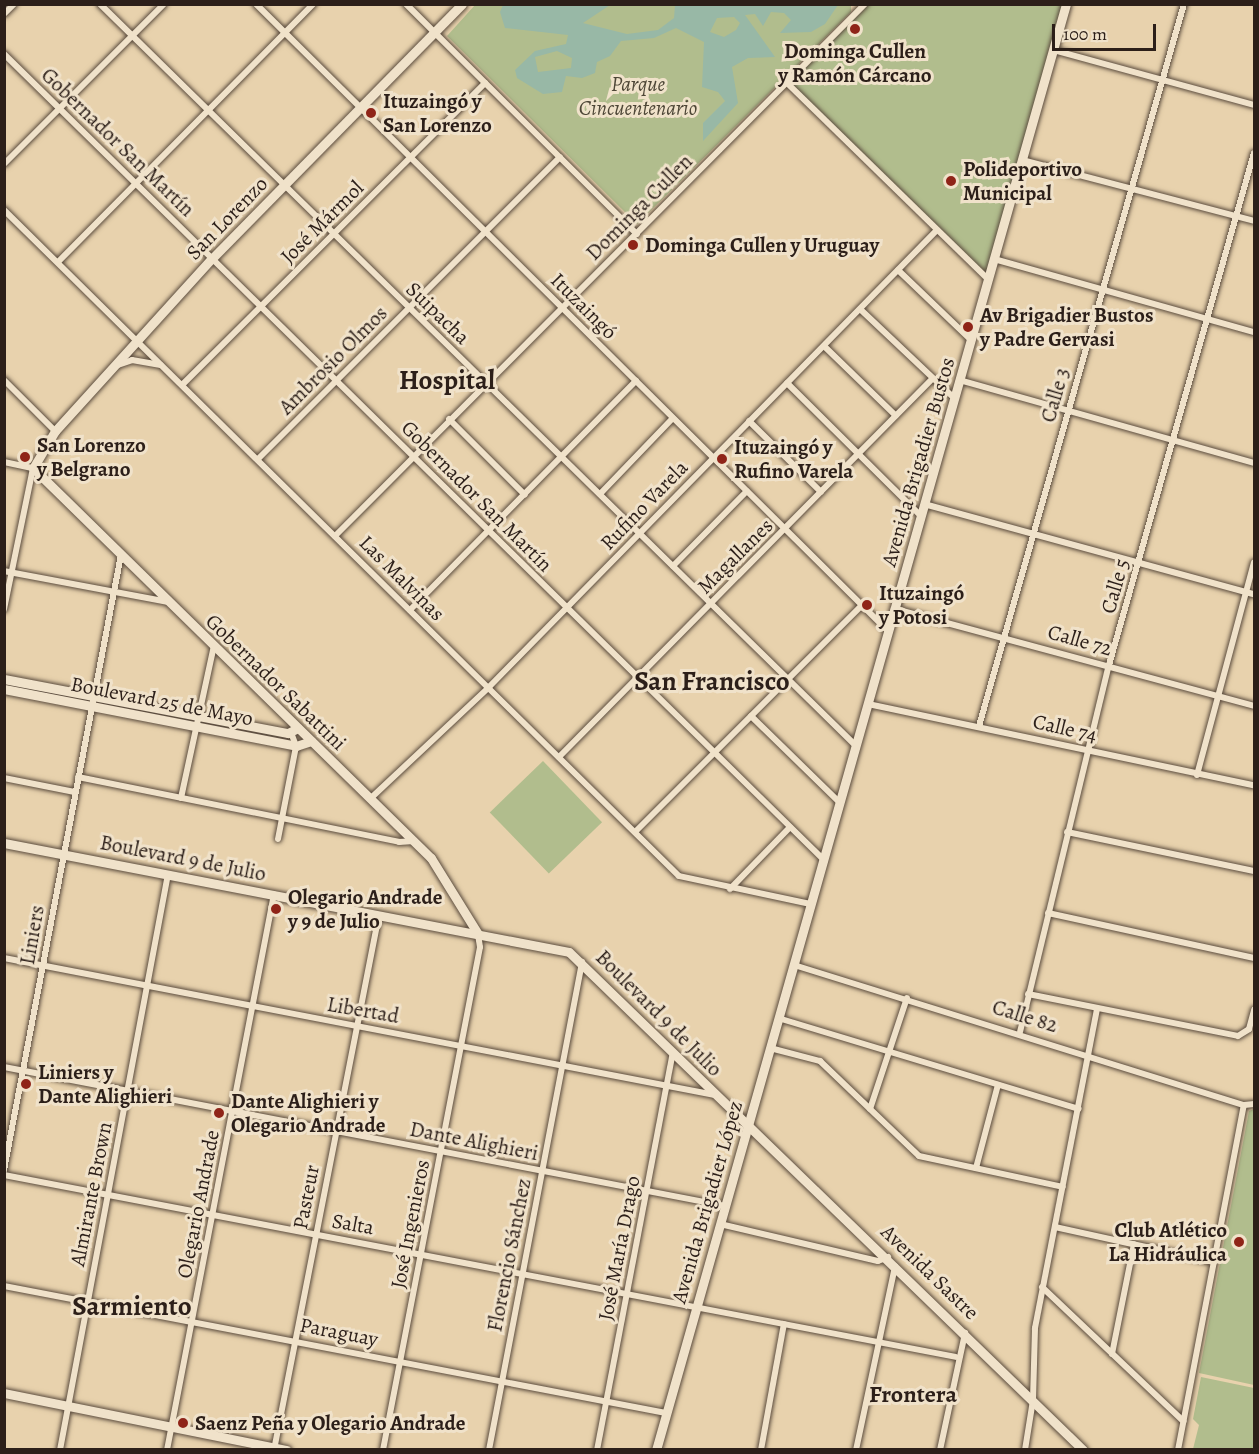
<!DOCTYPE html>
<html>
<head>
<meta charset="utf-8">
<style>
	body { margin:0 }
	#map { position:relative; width:1259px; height:1454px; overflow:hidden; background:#e8d2ad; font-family:Alegreya,serif }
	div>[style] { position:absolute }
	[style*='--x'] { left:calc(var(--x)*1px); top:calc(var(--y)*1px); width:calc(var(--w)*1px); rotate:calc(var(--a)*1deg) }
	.green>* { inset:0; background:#b1bd8d; transform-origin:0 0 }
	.water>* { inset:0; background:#98b8a6 }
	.roads { filter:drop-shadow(0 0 2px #5b4c3e) drop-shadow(0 0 2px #5b4c3e) }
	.street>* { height:6px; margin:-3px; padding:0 3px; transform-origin:3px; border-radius:3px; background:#f0e2ca }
	.secondary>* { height:9px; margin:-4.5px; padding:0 4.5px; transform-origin:4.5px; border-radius:4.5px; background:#f0e2ca }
	.dots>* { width:16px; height:16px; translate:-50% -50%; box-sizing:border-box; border:3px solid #f0e2ca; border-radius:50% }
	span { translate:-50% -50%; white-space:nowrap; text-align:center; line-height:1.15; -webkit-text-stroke:6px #f0e2ca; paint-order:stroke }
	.poi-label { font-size:21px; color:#2c1f19; font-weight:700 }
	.left { translate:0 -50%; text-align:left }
	.right { translate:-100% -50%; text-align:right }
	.park-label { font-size:21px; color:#4d4636; font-style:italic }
	.street-label { font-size:21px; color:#2c1f19 }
	.quarter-label { font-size:24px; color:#2c1f19; font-weight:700 }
	.district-label { font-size:27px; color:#2c1f19; font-weight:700 }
	.frame { position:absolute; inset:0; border:6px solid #2c1f19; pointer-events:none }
	.scale { position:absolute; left:1052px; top:24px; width:104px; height:27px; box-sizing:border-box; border:3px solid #2c1f19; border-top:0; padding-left:8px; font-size:18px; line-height:21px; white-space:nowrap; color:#2c1f19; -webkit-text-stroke:4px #f0e2ca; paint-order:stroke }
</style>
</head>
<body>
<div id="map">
	<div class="green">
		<div style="clip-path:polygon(851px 4px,851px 12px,637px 224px,447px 36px,475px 5px)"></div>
		<div style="clip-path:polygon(865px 5px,1066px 5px,988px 279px,787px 83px)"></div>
		<div style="left:543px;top:761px;width:85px;height:74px;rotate:46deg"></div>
		<div style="clip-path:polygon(1254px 1109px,1254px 1385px,1199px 1373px,1249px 1111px)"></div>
		<div style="clip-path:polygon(1201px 1377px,1254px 1388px,1254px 1449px,1193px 1449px,1199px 1425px,1193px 1419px)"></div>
	</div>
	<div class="water">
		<div style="clip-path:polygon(evenodd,737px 4px,838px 5px,825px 24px,811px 32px,780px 33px,791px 20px,784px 13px,771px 12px,763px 26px,755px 14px,745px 15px,775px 57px,748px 58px,732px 67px,738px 103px,703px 141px,703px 123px,725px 101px,718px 92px,702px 87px,704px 42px,676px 28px,654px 38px,621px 41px,610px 56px,597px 62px,595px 73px,582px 78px,566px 76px,562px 92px,543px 94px,517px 78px,515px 70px,535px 51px,566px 44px,568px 35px,505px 28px,500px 12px,503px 5px,610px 5px,583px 23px,627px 34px,658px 30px,674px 18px,675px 5px,737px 4px,734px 17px,740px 23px,736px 30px,724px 37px,710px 32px,717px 18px,734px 17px,737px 4px,557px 51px,572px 58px,571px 68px,538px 72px,535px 57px,557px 51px)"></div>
	</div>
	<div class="roads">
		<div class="street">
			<div style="--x:100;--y:4;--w:1059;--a:44.46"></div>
			<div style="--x:256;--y:4;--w:890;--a:44.77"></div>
			<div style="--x:406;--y:4;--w:326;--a:44.9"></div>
			<div style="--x:4;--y:14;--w:14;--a:-45"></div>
			<div style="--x:1053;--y:50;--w:208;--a:15.3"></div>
			<div style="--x:4;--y:54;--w:1150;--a:44.51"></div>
			<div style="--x:787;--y:83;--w:281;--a:44.3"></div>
			<div style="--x:1022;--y:160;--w:240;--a:14.7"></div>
			<div style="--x:4;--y:164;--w:226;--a:-45"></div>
			<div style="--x:4;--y:210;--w:948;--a:44.62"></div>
			<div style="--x:679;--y:876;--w:135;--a:12"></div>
			<div style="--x:994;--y:259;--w:270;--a:15.7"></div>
			<div style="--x:58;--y:262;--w:363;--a:-45.3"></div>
			<div style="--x:898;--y:270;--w:101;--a:43.8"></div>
			<div style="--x:860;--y:309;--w:129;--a:43.4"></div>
			<div style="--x:824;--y:346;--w:100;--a:44.2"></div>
			<div style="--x:115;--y:366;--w:18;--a:-19"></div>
			<div style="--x:132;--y:360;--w:29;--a:10"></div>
			<div style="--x:4;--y:380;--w:72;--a:45"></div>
			<div style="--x:959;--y:380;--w:306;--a:15.7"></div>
			<div style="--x:787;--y:383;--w:189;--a:44.8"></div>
			<div style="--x:182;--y:385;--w:428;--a:-44.9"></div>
			<div style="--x:449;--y:419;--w:107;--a:45"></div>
			<div style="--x:749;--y:421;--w:101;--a:44.6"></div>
			<div style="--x:258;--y:459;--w:427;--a:-45"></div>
			<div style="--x:4;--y:462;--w:30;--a:12"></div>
			<div style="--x:33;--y:468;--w:144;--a:101.6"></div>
			<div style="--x:600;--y:494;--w:105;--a:-46.2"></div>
			<div style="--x:924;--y:504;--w:342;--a:15.3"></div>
			<div style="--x:335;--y:536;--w:751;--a:-45.11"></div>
			<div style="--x:673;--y:566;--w:105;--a:-45.4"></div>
			<div style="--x:4;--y:571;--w:167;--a:10.7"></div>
			<div style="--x:895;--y:609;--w:372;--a:15.1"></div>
			<div style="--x:410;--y:610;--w:322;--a:-45.4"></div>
			<div style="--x:868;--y:704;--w:394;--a:11.9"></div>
			<div style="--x:751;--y:716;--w:124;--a:44.3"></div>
			<div style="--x:979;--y:726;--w:751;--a:-74.15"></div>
			<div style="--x:559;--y:757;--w:532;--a:-45.38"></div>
			<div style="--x:1197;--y:775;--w:220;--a:-75"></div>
			<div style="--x:78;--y:777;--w:328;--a:11.4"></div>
			<div style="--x:399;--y:842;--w:15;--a:-4"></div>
			<div style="--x:4;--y:778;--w:72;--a:11.2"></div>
			<div style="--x:181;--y:798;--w:156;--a:-77.8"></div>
			<div style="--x:371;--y:798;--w:162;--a:-43.2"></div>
			<div style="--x:489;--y:687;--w:639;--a:-45.57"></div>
			<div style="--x:635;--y:832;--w:321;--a:-45"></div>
			<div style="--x:1067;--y:832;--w:191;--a:11.8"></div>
			<div style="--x:278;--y:839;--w:95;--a:-79"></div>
			<div style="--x:296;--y:746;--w:15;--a:-110"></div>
			<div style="--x:730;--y:889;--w:86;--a:-45.9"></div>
			<div style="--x:1048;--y:913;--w:211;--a:12.3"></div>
			<div style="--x:4;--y:958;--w:724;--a:10.91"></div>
			<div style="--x:794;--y:965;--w:471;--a:17.3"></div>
			<div style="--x:1244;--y:1105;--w:10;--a:-6"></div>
			<div style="--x:1028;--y:994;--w:214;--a:11.3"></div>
			<div style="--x:1238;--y:1036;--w:13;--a:-32"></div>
			<div style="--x:1249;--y:1029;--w:20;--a:-75"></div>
			<div style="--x:778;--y:1018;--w:314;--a:16.8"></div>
			<div style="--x:1020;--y:1032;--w:378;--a:-76.4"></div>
			<div style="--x:1109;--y:665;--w:532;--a:-74.19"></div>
			<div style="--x:770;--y:1048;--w:52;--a:14.6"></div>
			<div style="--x:820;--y:1061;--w:137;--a:43.8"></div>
			<div style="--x:919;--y:1156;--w:147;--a:12.1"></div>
			<div style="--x:4;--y:1067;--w:734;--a:10.91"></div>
			<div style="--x:870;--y:1109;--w:117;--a:-71.6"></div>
			<div style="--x:976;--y:1168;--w:86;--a:-75.2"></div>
			<div style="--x:4;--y:1170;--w:626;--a:-79.23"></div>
			<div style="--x:4;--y:1175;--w:969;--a:10.82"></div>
			<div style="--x:720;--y:1224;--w:162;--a:13.2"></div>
			<div style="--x:878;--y:1261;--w:11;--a:-22"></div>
			<div style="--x:1055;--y:1227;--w:163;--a:12.4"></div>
			<div style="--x:4;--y:1286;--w:674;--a:10.86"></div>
			<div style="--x:1042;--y:1287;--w:195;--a:43.5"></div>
			<div style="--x:1112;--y:1354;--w:112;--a:-78.7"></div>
			<div style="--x:60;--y:1450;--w:586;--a:-79.38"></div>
			<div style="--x:167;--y:1450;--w:566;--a:-79.11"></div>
			<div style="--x:274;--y:1450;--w:545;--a:-78.9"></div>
			<div style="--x:383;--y:1450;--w:512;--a:-79.08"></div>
			<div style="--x:480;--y:947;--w:13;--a:-99"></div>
			<div style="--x:489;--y:1450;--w:497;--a:-79.2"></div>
			<div style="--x:597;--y:1450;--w:404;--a:-79.2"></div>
			<div style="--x:761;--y:1450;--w:128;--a:-79.7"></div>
			<div style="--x:856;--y:1450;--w:188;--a:-78"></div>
			<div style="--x:940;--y:1450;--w:120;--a:-77.9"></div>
			<div style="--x:1025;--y:1450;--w:51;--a:-80.9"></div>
			<div style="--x:1033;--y:1400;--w:72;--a:-88.4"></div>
			<div style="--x:1035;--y:1328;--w:325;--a:-79"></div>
			<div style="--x:1178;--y:1450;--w:351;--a:-79.2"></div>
		</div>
		<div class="secondary">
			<div style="--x:462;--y:4;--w:356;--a:134.5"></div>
			<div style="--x:212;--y:258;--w:234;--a:132.2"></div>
			<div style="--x:55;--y:431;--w:43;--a:120.7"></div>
			<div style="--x:33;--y:468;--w:557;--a:44.42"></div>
			<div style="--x:431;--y:858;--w:89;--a:58.3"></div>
			<div style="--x:4;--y:679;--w:289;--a:10.8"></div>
			<div style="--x:288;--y:733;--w:11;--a:-27"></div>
			<div style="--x:4;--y:689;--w:298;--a:11"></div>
			<div style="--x:296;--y:746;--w:16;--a:-18"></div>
			<div style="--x:4;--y:843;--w:575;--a:10.92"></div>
			<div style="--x:569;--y:952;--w:716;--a:44.09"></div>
			<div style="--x:4;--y:1393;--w:288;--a:11.4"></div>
			<div style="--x:656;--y:1450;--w:1503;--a:-74.17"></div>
		</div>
	</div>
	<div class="dots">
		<div style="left:855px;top:29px;background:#8f2418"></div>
		<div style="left:371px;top:113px;background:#8f2418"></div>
		<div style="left:951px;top:181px;background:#8f2418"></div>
		<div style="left:633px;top:245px;background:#8f2418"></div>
		<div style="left:968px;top:327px;background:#8f2418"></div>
		<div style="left:25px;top:457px;background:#8f2418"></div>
		<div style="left:722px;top:459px;background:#8f2418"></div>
		<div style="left:867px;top:605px;background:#8f2418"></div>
		<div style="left:276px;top:909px;background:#8f2418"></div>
		<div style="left:26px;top:1084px;background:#8f2418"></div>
		<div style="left:219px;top:1113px;background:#8f2418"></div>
		<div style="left:1239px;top:1242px;background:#8f2418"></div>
		<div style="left:183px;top:1423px;background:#8f2418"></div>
	</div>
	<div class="poi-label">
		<span style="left:855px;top:63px">Dominga Cullen<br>y Ramón Cárcano</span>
		<span class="left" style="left:383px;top:113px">Ituzaingó y<br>San Lorenzo</span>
		<span class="left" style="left:963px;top:181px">Polideportivo<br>Municipal</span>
		<span class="left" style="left:645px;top:245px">Dominga Cullen y Uruguay</span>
		<span class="left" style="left:980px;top:327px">Av Brigadier Bustos<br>y Padre Gervasi</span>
		<span class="left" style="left:37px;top:457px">San Lorenzo<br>y Belgrano</span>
		<span class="left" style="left:734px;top:459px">Ituzaingó y<br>Rufino Varela</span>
		<span class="left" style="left:879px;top:605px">Ituzaingó<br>y Potosi</span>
		<span class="left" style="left:288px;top:909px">Olegario Andrade<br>y 9 de Julio</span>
		<span class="left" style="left:38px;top:1084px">Liniers y<br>Dante Alighieri</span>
		<span class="left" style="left:231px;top:1113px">Dante Alighieri y<br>Olegario Andrade</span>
		<span class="right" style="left:1227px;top:1242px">Club Atlético<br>La Hidráulica</span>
		<span class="left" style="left:195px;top:1423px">Saenz Peña y Olegario Andrade</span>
	</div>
	<div class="park-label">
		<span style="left:638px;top:96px">Parque<br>Cincuentenario</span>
	</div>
	<div class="street-label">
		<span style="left:118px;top:142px;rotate:44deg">Gobernador San Martín</span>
		<span style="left:639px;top:207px;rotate:-45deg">Dominga Cullen</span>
		<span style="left:227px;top:218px;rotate:-46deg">San Lorenzo</span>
		<span style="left:322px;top:222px;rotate:-45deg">José Mármol</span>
		<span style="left:584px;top:306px;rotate:45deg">Ituzaingó</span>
		<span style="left:438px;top:313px;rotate:44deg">Suipacha</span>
		<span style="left:333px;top:360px;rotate:-45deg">Ambrosio Olmos</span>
		<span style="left:1055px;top:395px;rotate:-74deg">Calle 3</span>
		<span style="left:918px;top:462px;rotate:-74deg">Avenida Brigadier Bustos</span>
		<span style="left:477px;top:496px;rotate:45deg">Gobernador San Martín</span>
		<span style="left:644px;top:505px;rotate:-46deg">Rufino Varela</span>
		<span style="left:735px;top:556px;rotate:-45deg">Magallanes</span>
		<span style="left:402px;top:578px;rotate:45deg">Las Malvinas</span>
		<span style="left:1115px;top:586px;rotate:-74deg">Calle 5</span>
		<span style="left:1080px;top:640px;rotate:16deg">Calle 72</span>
		<span style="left:276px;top:682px;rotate:44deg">Gobernador Sabattini</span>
		<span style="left:162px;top:701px;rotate:11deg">Boulevard 25 de Mayo</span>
		<span style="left:1065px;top:728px;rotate:13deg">Calle 74</span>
		<span style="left:183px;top:858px;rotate:11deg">Boulevard 9 de Julio</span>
		<span style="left:32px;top:935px;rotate:-80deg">Liniers</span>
		<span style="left:363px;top:1010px;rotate:10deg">Libertad</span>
		<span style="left:659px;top:1013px;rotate:45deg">Boulevard 9 de Julio</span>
		<span style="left:1025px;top:1016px;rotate:17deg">Calle 82</span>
		<span style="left:474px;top:1141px;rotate:11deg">Dante Alighieri</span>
		<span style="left:91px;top:1194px;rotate:-79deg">Almirante Brown</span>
		<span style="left:306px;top:1197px;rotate:-79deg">Pasteur</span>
		<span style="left:707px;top:1202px;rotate:-74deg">Avenida Brigadier López</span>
		<span style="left:198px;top:1204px;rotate:-79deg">Olegario Andrade</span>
		<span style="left:353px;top:1224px;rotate:10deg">Salta</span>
		<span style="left:410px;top:1224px;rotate:-79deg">José Ingenieros</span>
		<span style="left:619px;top:1248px;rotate:-79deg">José María Drago</span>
		<span style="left:509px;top:1255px;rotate:-79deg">Florencio Sánchez</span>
		<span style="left:930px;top:1272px;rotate:44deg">Avenida Sastre</span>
		<span style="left:339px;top:1332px;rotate:11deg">Paraguay</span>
	</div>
	<div class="quarter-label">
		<span style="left:913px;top:1395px">Frontera</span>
	</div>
	<div class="district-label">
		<span style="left:447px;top:381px">Hospital</span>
		<span style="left:712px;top:682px">San Francisco</span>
		<span style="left:132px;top:1307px">Sarmiento</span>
	</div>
	<div class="frame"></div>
	<div class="scale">100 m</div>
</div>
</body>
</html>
